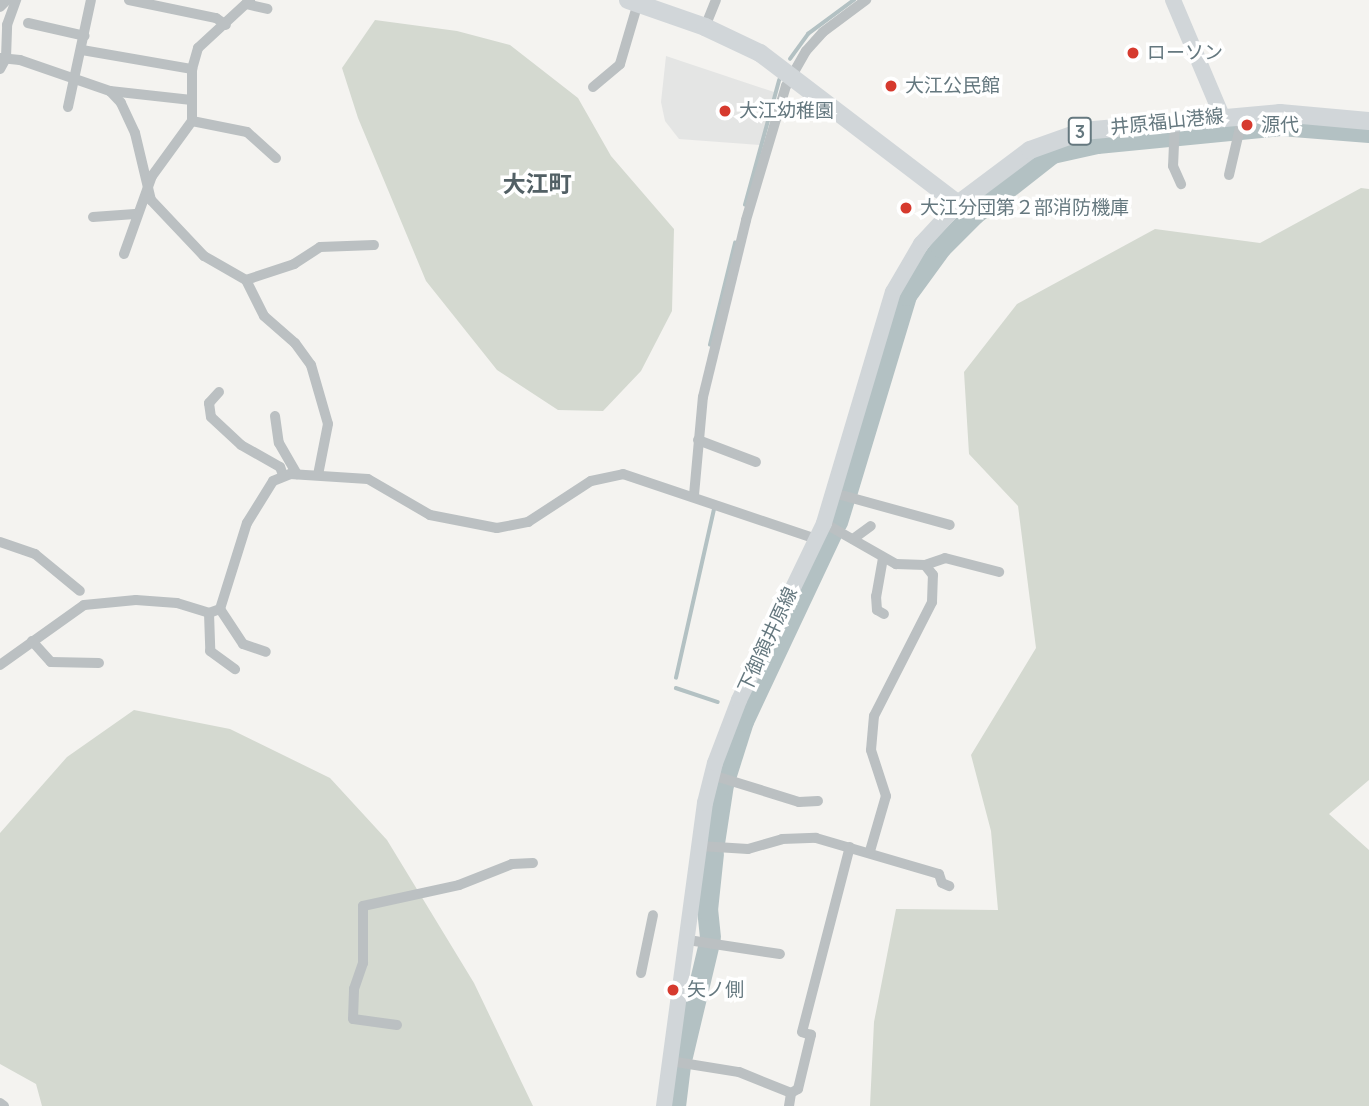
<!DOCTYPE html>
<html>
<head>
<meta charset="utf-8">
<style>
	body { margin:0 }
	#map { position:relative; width:1369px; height:1106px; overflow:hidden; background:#f4f3f0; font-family:Manrope,"Noto Sans JP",sans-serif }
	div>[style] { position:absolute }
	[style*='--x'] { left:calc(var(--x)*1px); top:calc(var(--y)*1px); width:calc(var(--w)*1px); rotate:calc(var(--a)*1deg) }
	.built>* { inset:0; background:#e4e5e4 }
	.green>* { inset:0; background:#d4d9d0 }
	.stream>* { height:3.5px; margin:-1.75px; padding:0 1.75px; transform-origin:1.75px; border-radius:1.75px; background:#b3c1c3 }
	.river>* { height:21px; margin:-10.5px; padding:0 10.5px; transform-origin:10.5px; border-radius:10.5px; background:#b3c1c3 }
	.minor>* { height:10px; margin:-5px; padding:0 5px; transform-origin:5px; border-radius:5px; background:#bbc0c2 }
	.secondary>* { height:16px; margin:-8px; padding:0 8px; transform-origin:8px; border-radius:8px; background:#d1d6d9 }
	.primary>* { height:18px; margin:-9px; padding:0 9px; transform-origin:9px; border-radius:9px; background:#d1d6d9 }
	.dots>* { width:19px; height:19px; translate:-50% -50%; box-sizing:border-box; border:4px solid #fff; border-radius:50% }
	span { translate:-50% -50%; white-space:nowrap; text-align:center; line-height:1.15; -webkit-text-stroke:7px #fff; paint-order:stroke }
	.shield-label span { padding:2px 5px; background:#fff; border:2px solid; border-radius:5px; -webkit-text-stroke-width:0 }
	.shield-label { font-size:18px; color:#65787f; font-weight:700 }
	.poi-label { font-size:19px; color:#65787f }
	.left { translate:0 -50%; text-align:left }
	.street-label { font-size:19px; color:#65787f }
	.quarter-label { font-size:23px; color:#526065; font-weight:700 }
</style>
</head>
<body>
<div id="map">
	<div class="built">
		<div style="clip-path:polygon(666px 56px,774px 92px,760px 145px,679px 139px,665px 121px,661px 102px)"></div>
	</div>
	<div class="green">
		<div style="clip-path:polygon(375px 20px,457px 31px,510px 45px,578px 98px,611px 156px,674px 229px,672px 311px,641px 371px,603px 411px,558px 410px,497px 370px,426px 281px,358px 118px,342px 68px)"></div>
		<div style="clip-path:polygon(1361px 188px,1369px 189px,1369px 780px,1329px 814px,1369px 850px,1369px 1106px,870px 1106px,874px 1022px,896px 909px,998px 910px,991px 831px,971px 755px,1036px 648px,1018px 506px,969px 454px,964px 372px,1017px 304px,1155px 229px,1260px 243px)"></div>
		<div style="clip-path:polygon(134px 710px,230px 729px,330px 778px,387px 840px,474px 983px,533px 1106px,42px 1106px,36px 1084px,0 1064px,0 833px,67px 757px)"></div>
	</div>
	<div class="stream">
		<div style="--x:790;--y:59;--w:31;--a:-54"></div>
		<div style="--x:808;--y:34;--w:57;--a:-36.5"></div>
		<div style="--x:745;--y:205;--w:129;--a:-74.7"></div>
		<div style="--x:710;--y:345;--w:105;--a:-76.2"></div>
		<div style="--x:676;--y:678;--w:173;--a:-77.3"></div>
		<div style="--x:676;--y:688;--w:44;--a:18.4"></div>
	</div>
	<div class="river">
		<div style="--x:847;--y:491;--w:205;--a:-73.2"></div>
		<div style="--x:906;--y:295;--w:59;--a:-53.9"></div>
		<div style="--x:941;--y:247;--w:47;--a:-45"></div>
		<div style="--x:974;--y:214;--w:99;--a:-38"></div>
		<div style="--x:1052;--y:153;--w:46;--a:-12.5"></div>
		<div style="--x:1097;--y:143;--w:184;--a:-5.6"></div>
		<div style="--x:1280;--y:125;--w:89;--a:4.5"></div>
		<div style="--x:837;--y:522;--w:24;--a:-73"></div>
		<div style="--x:714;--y:843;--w:60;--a:-81.3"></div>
		<div style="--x:723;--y:784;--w:66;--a:-72.4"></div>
		<div style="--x:743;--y:721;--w:209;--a:-64.8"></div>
		<div style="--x:710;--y:937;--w:27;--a:-96"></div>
		<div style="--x:707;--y:910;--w:57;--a:-84"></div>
		<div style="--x:682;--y:1056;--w:112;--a:-76.6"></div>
		<div style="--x:675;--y:1106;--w:38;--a:-83"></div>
	</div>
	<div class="minor">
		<div style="--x:129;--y:0;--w:89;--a:11.7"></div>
		<div style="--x:216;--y:18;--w:12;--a:35"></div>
		<div style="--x:246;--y:4;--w:22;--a:13"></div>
		<div style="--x:0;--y:7;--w:10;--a:-45"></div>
		<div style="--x:28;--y:23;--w:58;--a:12.8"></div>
		<div style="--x:705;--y:27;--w:29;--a:-68"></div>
		<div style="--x:82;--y:50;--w:112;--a:9.8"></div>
		<div style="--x:0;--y:58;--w:20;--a:6"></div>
		<div style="--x:20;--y:60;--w:95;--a:19"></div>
		<div style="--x:110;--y:91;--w:82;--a:6.3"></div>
		<div style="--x:0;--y:69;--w:13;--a:-61"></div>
		<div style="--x:6;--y:58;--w:33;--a:-88"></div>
		<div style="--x:7;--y:25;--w:27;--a:-70"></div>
		<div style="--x:593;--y:87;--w:35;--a:-40"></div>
		<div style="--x:620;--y:64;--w:64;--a:-73.6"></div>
		<div style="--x:110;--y:91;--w:16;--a:47"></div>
		<div style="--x:121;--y:103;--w:33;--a:65"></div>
		<div style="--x:135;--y:133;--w:69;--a:76.6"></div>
		<div style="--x:151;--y:200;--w:77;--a:46.6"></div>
		<div style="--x:204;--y:256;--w:48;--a:29.7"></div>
		<div style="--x:246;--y:280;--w:40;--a:63.4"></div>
		<div style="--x:264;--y:316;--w:41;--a:41.1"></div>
		<div style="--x:295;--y:343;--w:27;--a:54"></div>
		<div style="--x:311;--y:365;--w:61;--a:73.9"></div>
		<div style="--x:328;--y:424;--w:52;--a:101.1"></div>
		<div style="--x:68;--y:107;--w:109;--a:-77.9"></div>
		<div style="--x:192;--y:121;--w:56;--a:11.3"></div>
		<div style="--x:247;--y:132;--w:39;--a:42"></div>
		<div style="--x:1175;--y:121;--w:45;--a:92.5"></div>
		<div style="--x:1173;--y:166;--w:20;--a:66"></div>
		<div style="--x:1229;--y:175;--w:62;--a:-76.9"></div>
		<div style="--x:93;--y:217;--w:42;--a:-4.1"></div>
		<div style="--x:124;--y:254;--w:83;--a:-70.3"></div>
		<div style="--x:152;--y:176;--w:68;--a:-54"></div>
		<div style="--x:192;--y:121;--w:52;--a:-90"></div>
		<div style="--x:192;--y:69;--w:22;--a:-74"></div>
		<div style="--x:198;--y:48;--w:71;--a:-42.7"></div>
		<div style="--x:246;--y:280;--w:51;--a:-18.4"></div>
		<div style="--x:294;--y:264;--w:31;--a:-33"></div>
		<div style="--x:320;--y:247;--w:54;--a:-2.1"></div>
		<div style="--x:219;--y:392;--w:15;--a:132"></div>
		<div style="--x:209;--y:403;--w:14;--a:82"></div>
		<div style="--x:211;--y:417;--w:41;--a:43"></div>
		<div style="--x:241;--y:445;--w:45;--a:29.4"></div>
		<div style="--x:280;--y:467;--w:9;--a:69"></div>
		<div style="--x:275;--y:416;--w:27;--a:82"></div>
		<div style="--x:279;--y:443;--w:36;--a:60"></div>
		<div style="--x:698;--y:440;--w:62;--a:20.8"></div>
		<div style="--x:834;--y:493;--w:120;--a:15.4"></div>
		<div style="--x:694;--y:495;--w:98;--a:-84.8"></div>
		<div style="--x:703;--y:397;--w:182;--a:-76.3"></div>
		<div style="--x:746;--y:220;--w:140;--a:-73.4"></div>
		<div style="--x:786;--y:86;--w:40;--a:-60.3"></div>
		<div style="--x:806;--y:51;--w:25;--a:-48"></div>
		<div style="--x:823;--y:32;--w:54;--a:-36.7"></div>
		<div style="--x:824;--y:523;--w:83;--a:29.7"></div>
		<div style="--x:896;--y:564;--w:29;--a:2"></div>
		<div style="--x:925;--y:565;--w:21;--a:-19"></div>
		<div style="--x:945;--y:558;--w:56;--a:14.5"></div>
		<div style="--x:853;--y:539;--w:22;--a:-36"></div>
		<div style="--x:0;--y:542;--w:37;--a:19"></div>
		<div style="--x:35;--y:554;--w:58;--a:39.4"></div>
		<div style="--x:883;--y:558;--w:39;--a:100"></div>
		<div style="--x:876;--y:596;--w:14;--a:86"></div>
		<div style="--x:877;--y:610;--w:8;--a:30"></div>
		<div style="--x:220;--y:609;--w:42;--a:56.7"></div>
		<div style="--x:243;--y:644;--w:24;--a:19"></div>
		<div style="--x:209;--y:613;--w:38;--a:88"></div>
		<div style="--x:210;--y:651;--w:31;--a:36"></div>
		<div style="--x:32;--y:641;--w:28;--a:48"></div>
		<div style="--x:51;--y:662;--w:48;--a:1.2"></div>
		<div style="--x:0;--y:665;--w:103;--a:-35.5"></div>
		<div style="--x:84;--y:605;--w:52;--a:-5.5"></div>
		<div style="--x:136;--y:600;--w:41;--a:4.2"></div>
		<div style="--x:177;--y:603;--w:34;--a:17"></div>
		<div style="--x:209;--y:613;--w:12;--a:-20"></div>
		<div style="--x:220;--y:609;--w:90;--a:-72.6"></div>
		<div style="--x:247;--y:523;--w:49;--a:-58.2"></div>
		<div style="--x:273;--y:481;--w:18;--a:-22"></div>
		<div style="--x:290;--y:474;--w:78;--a:3.7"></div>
		<div style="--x:368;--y:479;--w:72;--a:30.1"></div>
		<div style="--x:430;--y:515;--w:68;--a:11"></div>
		<div style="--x:497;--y:528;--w:32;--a:-11"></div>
		<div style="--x:528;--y:522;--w:75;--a:-33.1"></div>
		<div style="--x:591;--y:481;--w:33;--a:-12"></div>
		<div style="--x:623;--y:474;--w:204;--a:18.6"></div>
		<div style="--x:712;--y:775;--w:91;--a:17.2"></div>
		<div style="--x:799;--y:802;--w:19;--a:-3"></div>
		<div style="--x:700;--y:846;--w:48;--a:3.6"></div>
		<div style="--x:748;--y:849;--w:35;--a:-16"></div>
		<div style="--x:782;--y:839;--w:34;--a:-2"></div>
		<div style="--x:816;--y:838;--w:128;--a:16.3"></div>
		<div style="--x:939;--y:874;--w:9;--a:72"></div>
		<div style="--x:942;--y:883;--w:8;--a:23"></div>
		<div style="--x:870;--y:851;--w:57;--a:-73.8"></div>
		<div style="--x:886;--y:796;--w:48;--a:-108.1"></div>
		<div style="--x:871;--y:750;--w:34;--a:-85"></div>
		<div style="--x:874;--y:716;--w:128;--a:-63"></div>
		<div style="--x:932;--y:602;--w:27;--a:-88"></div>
		<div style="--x:933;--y:575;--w:13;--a:-129"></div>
		<div style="--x:688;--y:940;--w:93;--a:8.7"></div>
		<div style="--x:641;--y:973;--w:59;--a:-78.3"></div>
		<div style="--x:397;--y:1025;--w:44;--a:-172.2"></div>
		<div style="--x:353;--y:1019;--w:30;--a:-88"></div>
		<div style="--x:354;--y:989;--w:28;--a:-71"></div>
		<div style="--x:363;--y:963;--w:57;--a:-90"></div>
		<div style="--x:363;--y:906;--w:98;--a:-12.3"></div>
		<div style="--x:459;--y:885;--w:57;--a:-21.6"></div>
		<div style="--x:512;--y:864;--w:21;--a:-3"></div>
		<div style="--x:670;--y:1061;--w:70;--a:9.1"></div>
		<div style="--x:739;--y:1072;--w:56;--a:22"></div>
		<div style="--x:0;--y:1103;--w:5;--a:37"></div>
		<div style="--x:789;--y:1106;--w:13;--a:-81"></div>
		<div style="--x:791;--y:1093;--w:8;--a:-30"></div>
		<div style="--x:798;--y:1089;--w:56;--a:-76.5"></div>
		<div style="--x:811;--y:1035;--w:9;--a:-162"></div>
		<div style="--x:802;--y:1032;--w:191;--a:-75.5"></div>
	</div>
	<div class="secondary">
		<div style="--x:1173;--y:0;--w:126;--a:67.1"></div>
		<div style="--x:664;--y:1106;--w:306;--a:-82.3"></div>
		<div style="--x:705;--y:803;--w:41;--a:-76"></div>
		<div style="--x:715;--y:763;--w:67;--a:-69.1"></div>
		<div style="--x:739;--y:700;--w:196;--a:-64.3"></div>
		<div style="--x:824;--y:523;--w:241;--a:-73.4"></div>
		<div style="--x:893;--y:292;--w:56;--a:-59.7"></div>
		<div style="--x:921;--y:244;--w:54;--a:-47.2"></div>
	</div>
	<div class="primary">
		<div style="--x:628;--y:0;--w:82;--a:19.3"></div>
		<div style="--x:705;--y:27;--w:61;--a:25.3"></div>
		<div style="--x:760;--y:53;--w:249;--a:37.3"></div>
		<div style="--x:958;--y:204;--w:90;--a:-36.9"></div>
		<div style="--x:1030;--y:150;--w:56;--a:-19.7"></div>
		<div style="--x:1083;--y:131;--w:198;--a:-5.2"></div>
		<div style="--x:1280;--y:113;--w:89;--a:5.1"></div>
	</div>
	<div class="dots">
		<div style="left:1133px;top:53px;background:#d63a2e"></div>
		<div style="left:891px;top:86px;background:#d63a2e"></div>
		<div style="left:725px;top:111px;background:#d63a2e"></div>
		<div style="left:1247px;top:125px;background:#d63a2e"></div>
		<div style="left:906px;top:208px;background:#d63a2e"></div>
		<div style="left:673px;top:990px;background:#d63a2e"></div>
	</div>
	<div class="shield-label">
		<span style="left:1080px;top:131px">3</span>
	</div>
	<div class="poi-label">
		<span class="left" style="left:1147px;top:53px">ローソン</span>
		<span class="left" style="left:905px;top:86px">大江公民館</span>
		<span class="left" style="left:739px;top:111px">大江幼稚園</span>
		<span class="left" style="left:1261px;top:125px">源代</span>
		<span class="left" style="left:920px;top:208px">大江分団第２部消防機庫</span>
		<span class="left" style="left:687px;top:990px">矢ノ側</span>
	</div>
	<div class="street-label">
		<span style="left:1167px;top:122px;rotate:-6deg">井原福山港線</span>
		<span style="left:768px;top:640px;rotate:-65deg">下御領井原線</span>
	</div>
	<div class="quarter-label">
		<span style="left:537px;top:183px">大江町</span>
	</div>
</div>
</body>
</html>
